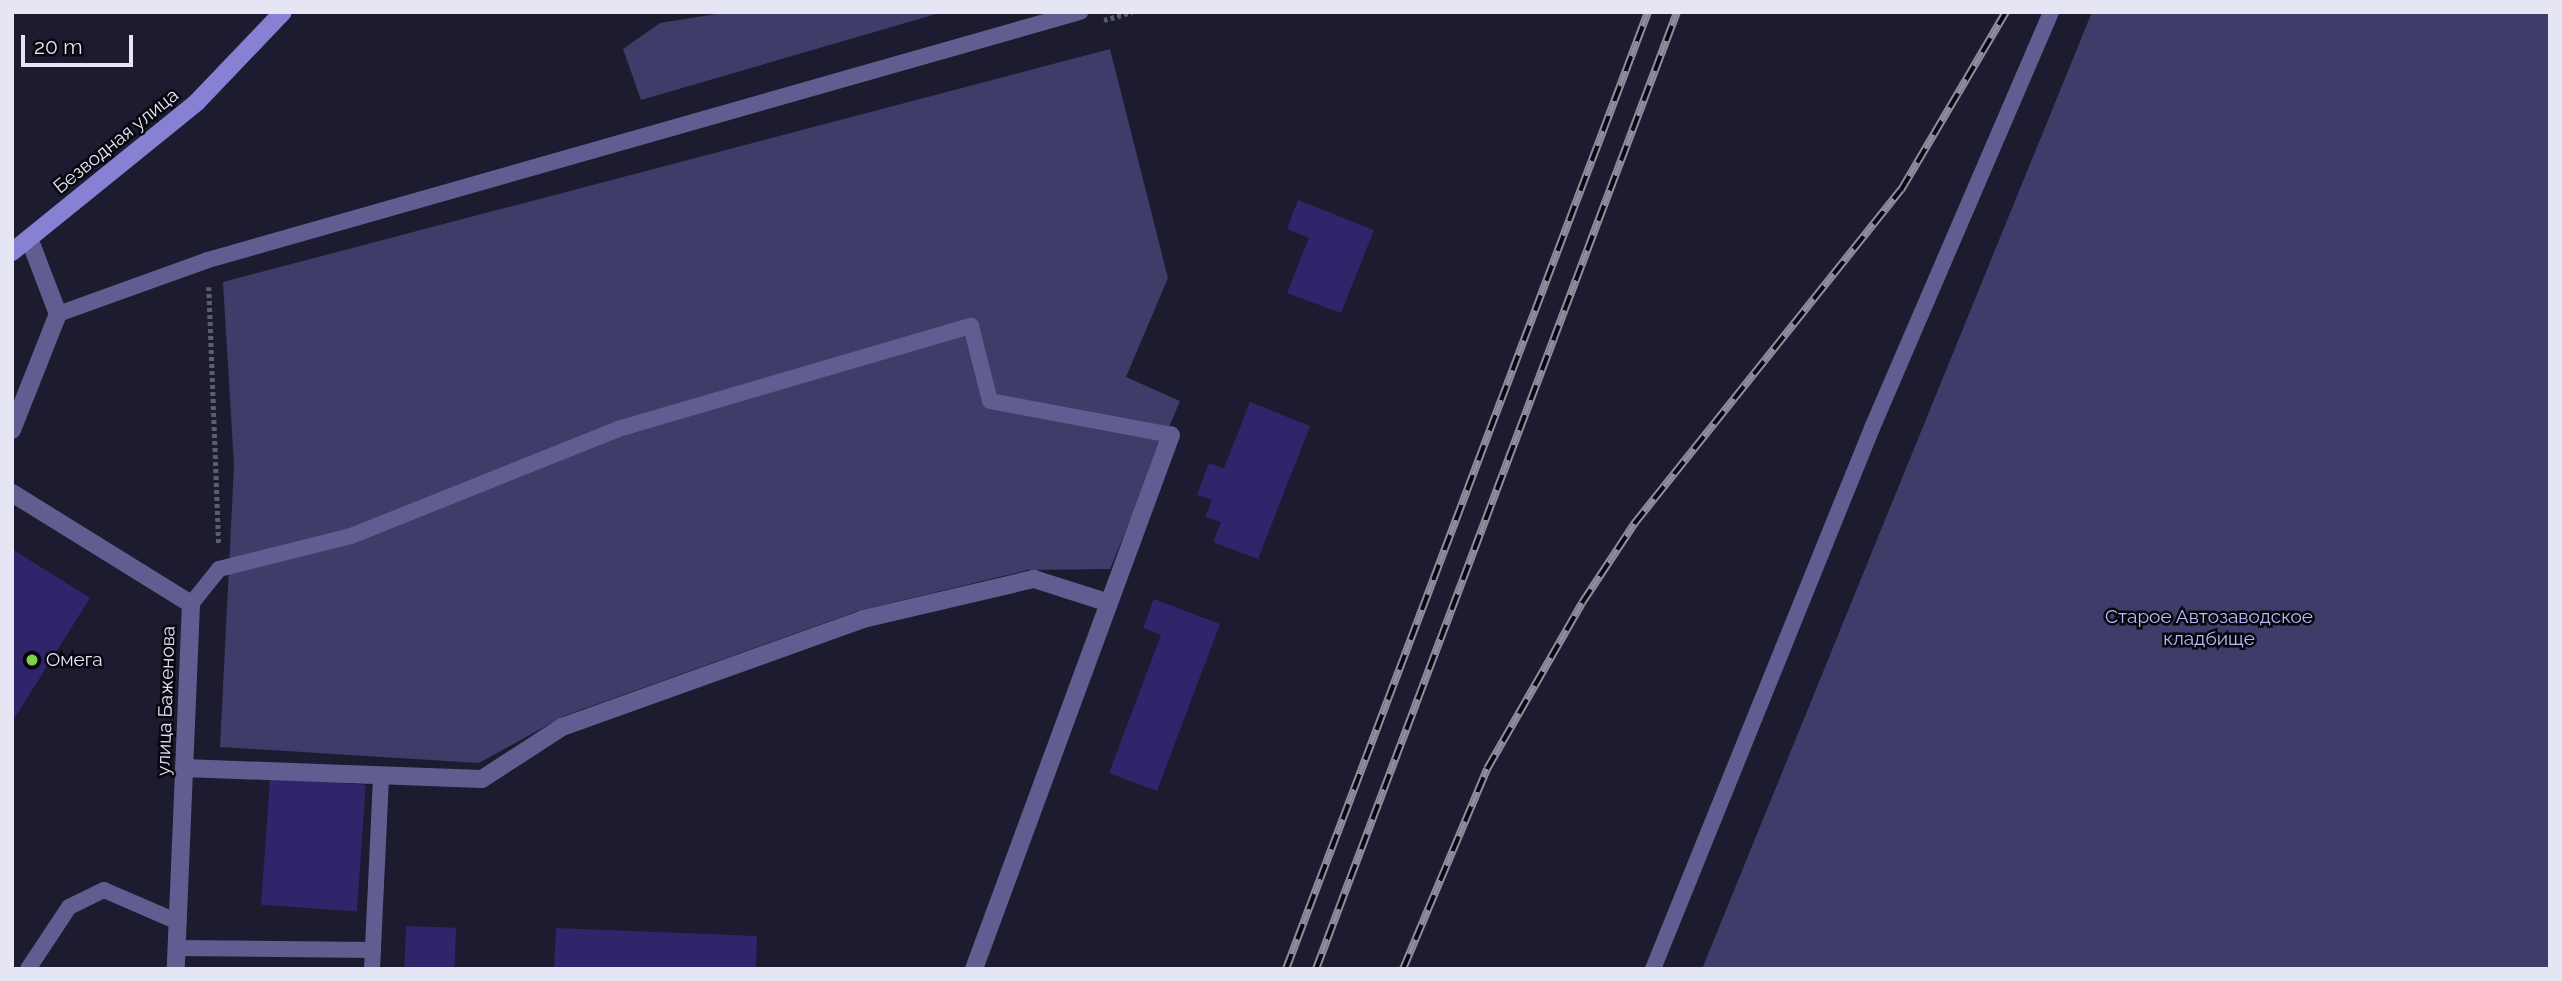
<!DOCTYPE html>
<html>
<head>
<meta charset="utf-8">
<style>
	body { margin:0 }
	#map { position:relative; width:2562px; height:981px; overflow:hidden; background:#1c1b30; font-family:Raleway,sans-serif }
	div>[style] { position:absolute }
	[style*='--x'] { left:calc(var(--x)*1px); top:calc(var(--y)*1px); width:calc(var(--w)*1px); rotate:calc(var(--a)*1deg) }
	.green>* { inset:0; background:#3e3c68 }
	.building>* { inset:0; background:#30256b; transform-origin:0 0 }
	.path>* { height:4.5px; margin-top:-2.25px; transform-origin:0; background:repeating-linear-gradient(90deg,#5d5d70 0 3.5px,transparent 0 7px) }
	.lane>* { height:16px; margin:-8px; padding:0 8px; transform-origin:8px; border-radius:8px; background:#605d90 }
	.street>* { height:18px; margin:-9px; padding:0 9px; transform-origin:9px; border-radius:9px; background:#605d90 }
	.secondary>* { height:18px; margin:-9px; padding:0 9px; transform-origin:9px; border-radius:9px; background:#8681d3 }
	.rail>* { height:8px; margin-top:-4px; transform-origin:0; background:repeating-linear-gradient(90deg,#07070f 0 16px,#8d8d9e 0 32px); box-sizing:border-box; border-block:2px solid #8d8d9e }
	.dots>* { width:19px; height:19px; translate:-50% -50%; box-sizing:border-box; border:4px solid #07070f; border-radius:50% }
	span { translate:-50% -50%; white-space:nowrap; text-align:center; line-height:1.15; -webkit-text-stroke:5px #07070f; paint-order:stroke }
	.street-label { font-size:19px; color:#e5e5f4 }
	.park-label { font-size:19px; color:#bbb9f8 }
	.poi-label { font-size:19px; color:#e5e5f4 }
	.left { translate:0 -50%; text-align:left }
	.frame { position:absolute; inset:0; border:14px solid #e5e5f4; pointer-events:none }
	.scale { position:absolute; left:21px; top:35px; width:112px; height:32px; box-sizing:border-box; border:4px solid #e5e5f4; border-top:0; padding-left:9px; font-size:21px; line-height:24px; white-space:nowrap; color:#e5e5f4; -webkit-text-stroke:5px #07070f; paint-order:stroke }
</style>
</head>
<body>
<div id="map">
	<div class="green">
		<div style="clip-path:polygon(728px 12px,943px 12px,641px 100px,623px 49px,660px 23px)"></div>
		<div style="clip-path:polygon(2092px 12px,2550px 12px,2550px 969px,1702px 969px)"></div>
		<div style="clip-path:polygon(1110px 49px,1168px 278px,1126px 377px,1180px 401px,1110px 569px,1028px 570px,861px 610px,564px 716px,479px 763px,220px 747px,234px 466px,223px 282px)"></div>
	</div>
	<div class="building">
		<div style="clip-path:polygon(1298px 200px,1374px 230px,1341px 313px,1287px 293px,1309px 238px,1287px 229px)"></div>
		<div style="clip-path:polygon(1250px 402px,1310px 426px,1258px 559px,1213px 542px,1221px 522px,1205px 517px,1212px 500px,1197px 495px,1209px 463px,1224px 468px)"></div>
		<div style="clip-path:polygon(12px 549px,90px 598px,12px 722px)"></div>
		<div style="clip-path:polygon(1154px 599px,1220px 624px,1157px 791px,1109px 773px,1161px 635px,1143px 628px)"></div>
		<div style="left:270px;top:778px;width:96px;height:127px;rotate:4deg"></div>
		<div style="left:406px;top:926px;width:50px;height:43px;rotate:2deg"></div>
		<div style="clip-path:polygon(556px 928px,757px 936px,756px 969px,554px 969px)"></div>
	</div>
	<div class="path">
		<div style="--x:1104;--y:20;--w:29;--a:-16"></div>
		<div style="--x:209;--y:287;--w:257;--a:87.8"></div>
	</div>
	<div class="lane">
		<div style="--x:58;--y:314;--w:159;--a:-19.8"></div>
		<div style="--x:208;--y:260;--w:907;--a:-15.88"></div>
		<div style="--x:191;--y:604;--w:45;--a:-51.3"></div>
		<div style="--x:219;--y:569;--w:136;--a:-14"></div>
		<div style="--x:351;--y:536;--w:288;--a:-21.8"></div>
		<div style="--x:618;--y:429;--w:368;--a:-16.3"></div>
		<div style="--x:971;--y:326;--w:77;--a:75.8"></div>
		<div style="--x:990;--y:401;--w:184;--a:10.6"></div>
		<div style="--x:177;--y:948;--w:196;--a:0.6"></div>
		<div style="--x:28;--y:969;--w:74;--a:-56.5"></div>
		<div style="--x:69;--y:907;--w:39;--a:-26"></div>
		<div style="--x:104;--y:890;--w:81;--a:23.4"></div>
		<div style="--x:372;--y:969;--w:194;--a:-87.3"></div>
		<div style="--x:1653;--y:969;--w:584;--a:-67.96"></div>
		<div style="--x:1872;--y:428;--w:453;--a:-66.7"></div>
	</div>
	<div class="street">
		<div style="--x:12;--y:430;--w:125;--a:-68.4"></div>
		<div style="--x:58;--y:314;--w:81;--a:-110.9"></div>
		<div style="--x:12;--y:493;--w:211;--a:31.8"></div>
		<div style="--x:191;--y:604;--w:365;--a:92.4"></div>
		<div style="--x:184;--y:768;--w:298;--a:2.1"></div>
		<div style="--x:482;--y:779;--w:95;--a:-33"></div>
		<div style="--x:562;--y:727;--w:320;--a:-19.7"></div>
		<div style="--x:863;--y:619;--w:176;--a:-13.2"></div>
		<div style="--x:1034;--y:579;--w:76;--a:17.7"></div>
		<div style="--x:974;--y:969;--w:569;--a:-69.75"></div>
	</div>
	<div class="secondary">
		<div style="--x:12;--y:252;--w:238;--a:-39"></div>
		<div style="--x:197;--y:102;--w:124;--a:-46.3"></div>
	</div>
	<div class="rail">
		<div style="--x:1286;--y:969;--w:1023;--a:-69.28"></div>
		<div style="--x:1316;--y:969;--w:1023;--a:-69.33"></div>
		<div style="--x:1403;--y:969;--w:217;--a:-67.2"></div>
		<div style="--x:1487;--y:769;--w:191;--a:-60.2"></div>
		<div style="--x:1582;--y:603;--w:95;--a:-56.6"></div>
		<div style="--x:1634;--y:524;--w:428;--a:-51.4"></div>
		<div style="--x:1901;--y:190;--w:207;--a:-59.5"></div>
	</div>
	<div class="dots">
		<div style="left:32px;top:660px;background:#82d050"></div>
	</div>
	<div class="street-label">
		<span style="left:116px;top:141px;rotate:-39deg">Безводная улица</span>
		<span style="left:166px;top:701px;rotate:-88deg">улица Баженова</span>
	</div>
	<div class="park-label">
		<span style="left:2209px;top:628px">Старое Автозаводское<br>кладбище</span>
	</div>
	<div class="poi-label">
		<span class="left" style="left:46px;top:660px">Омега</span>
	</div>
	<div class="frame"></div>
	<div class="scale">20 m</div>
</div>
</body>
</html>
